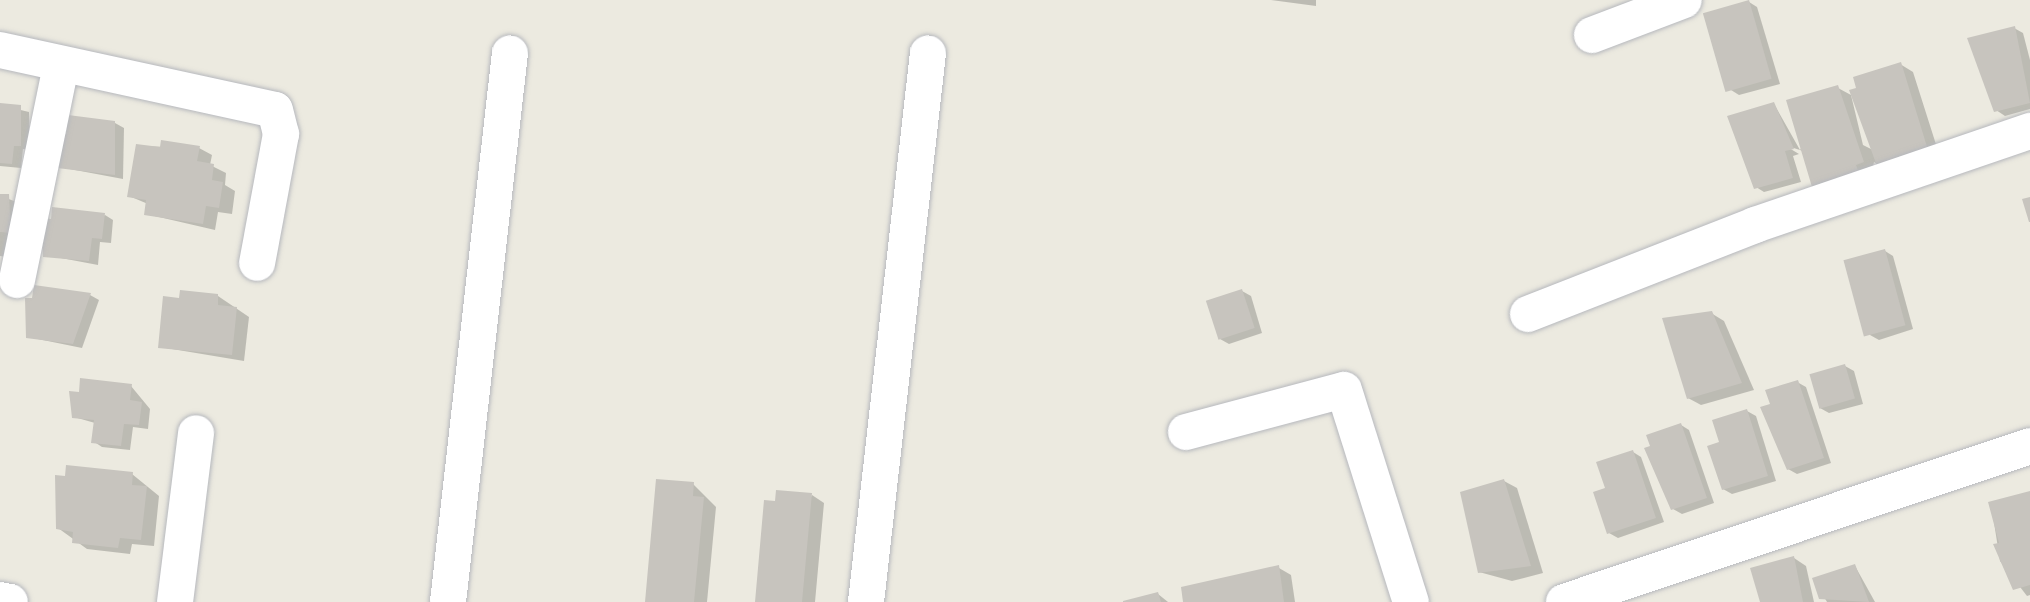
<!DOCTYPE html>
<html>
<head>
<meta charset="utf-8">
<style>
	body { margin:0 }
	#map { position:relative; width:2030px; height:602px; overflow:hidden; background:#eceae0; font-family:"Exo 2",sans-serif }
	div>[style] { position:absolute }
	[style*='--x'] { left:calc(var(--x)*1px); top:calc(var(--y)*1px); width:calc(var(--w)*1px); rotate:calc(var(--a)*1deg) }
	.shadow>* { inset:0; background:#0003 }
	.building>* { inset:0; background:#c7c4be; transform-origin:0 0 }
	.roads { filter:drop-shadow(0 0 2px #b6b8bd) drop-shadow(0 0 2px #b6b8bd) }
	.minor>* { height:36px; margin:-18px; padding:0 18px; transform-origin:18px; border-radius:18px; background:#fff }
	span { translate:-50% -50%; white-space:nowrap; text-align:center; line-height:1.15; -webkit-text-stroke:7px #fff; paint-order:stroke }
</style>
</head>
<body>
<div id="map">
	<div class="shadow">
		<div style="clip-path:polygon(1271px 0,1316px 0,1316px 6px)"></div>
		<div style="clip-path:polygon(1749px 2px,1757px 7px,1780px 84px,1739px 95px,1731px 90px)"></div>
		<div style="clip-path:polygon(2014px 28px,2023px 33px,2030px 60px,2030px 109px,2005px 116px,1996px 110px)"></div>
		<div style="clip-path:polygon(1900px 64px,1913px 72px,1940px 157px,1891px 172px,1874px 162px,1870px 180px,1800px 150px,1838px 88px,1851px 95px,1863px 145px,1873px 150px,1855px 78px)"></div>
		<div style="clip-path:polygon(1774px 104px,1800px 150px,1784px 145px,1799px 154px,1793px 156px,1801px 182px,1764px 192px,1756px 187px)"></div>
		<div style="clip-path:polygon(0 105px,29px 112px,30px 150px,23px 149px,21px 168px,0 166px)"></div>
		<div style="clip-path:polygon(115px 123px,124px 128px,123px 179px,59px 167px,68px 136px)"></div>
		<div style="clip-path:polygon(137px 146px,199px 148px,212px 155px,210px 165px,226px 173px,225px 185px,235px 191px,232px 214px,218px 212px,215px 230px,146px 214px,148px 204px,129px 196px)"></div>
		<div style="clip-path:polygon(0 196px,17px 202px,7px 257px,0 256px)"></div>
		<div style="clip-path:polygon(105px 215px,113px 220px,111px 243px,100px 242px,98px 265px,45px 255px)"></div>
		<div style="clip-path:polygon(1885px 251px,1893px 256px,1913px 329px,1879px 340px,1870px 335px)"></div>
		<div style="clip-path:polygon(1242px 291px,1251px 296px,1262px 333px,1229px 344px,1220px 339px)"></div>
		<div style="clip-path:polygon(90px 295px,99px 300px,82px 348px,28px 337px)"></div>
		<div style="clip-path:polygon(218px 296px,249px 317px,244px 361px,160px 347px,181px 300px)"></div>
		<div style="clip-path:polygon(1711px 313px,1724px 321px,1754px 390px,1701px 405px,1688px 398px)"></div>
		<div style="clip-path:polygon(1845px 366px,1854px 371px,1863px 404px,1829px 413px,1820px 408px)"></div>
		<div style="clip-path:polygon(1797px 382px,1806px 387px,1831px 463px,1797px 474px,1788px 469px,1772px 405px)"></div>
		<div style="clip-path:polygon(131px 386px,150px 409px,148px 429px,133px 427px,130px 450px,102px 447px,93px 441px,95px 423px,74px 417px,80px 394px)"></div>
		<div style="clip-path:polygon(1747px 411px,1756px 416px,1776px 481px,1732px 494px,1723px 489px,1721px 444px)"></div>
		<div style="clip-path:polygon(1681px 425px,1689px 430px,1714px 503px,1682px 514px,1673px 509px)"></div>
		<div style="clip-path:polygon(1633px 452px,1641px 457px,1664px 522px,1618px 538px,1609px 533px,1607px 489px)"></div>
		<div style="clip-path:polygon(132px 474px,159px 496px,154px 546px,132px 544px,130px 554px,87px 549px,58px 528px,56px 477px)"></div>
		<div style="clip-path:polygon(1504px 481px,1517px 488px,1543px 573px,1512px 581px,1479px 572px)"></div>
		<div style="clip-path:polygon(693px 484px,716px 507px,707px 602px,647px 602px)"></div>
		<div style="clip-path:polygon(2030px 493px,2030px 595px,2027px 596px,2000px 561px,1991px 503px)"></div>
		<div style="clip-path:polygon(812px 495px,824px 503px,815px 602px,757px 602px)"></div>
		<div style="clip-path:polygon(1794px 558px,1806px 566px,1814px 602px,1762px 602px)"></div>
		<div style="clip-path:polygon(1855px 566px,1875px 602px,1827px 602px,1814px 580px)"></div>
		<div style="clip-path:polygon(1279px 568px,1291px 575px,1295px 602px,1186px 602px)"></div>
		<div style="clip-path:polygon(1158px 594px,1168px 602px,1136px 602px)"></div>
	</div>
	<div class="building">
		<div style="left:1749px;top:0;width:82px;height:48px;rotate:74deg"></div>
		<div style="clip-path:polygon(2015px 26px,2030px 103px,1994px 112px,1967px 38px)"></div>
		<div style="clip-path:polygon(1901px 62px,1928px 150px,1877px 166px,1849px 90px,1856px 88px,1853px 77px)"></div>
		<div style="clip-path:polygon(1838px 85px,1864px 162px,1856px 165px,1859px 173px,1812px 187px,1786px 100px)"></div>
		<div style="clip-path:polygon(1774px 102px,1794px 149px,1785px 151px,1793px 178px,1754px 189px,1727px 116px)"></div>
		<div style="clip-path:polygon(0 103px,21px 105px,21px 146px,14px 146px,12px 164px,0 163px)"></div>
		<div style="clip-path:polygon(68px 115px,115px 121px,115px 175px,57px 168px,58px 133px,66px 134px)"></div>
		<div style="clip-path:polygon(161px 140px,200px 146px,197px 161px,214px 164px,212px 180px,223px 182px,219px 208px,206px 206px,203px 224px,144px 215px,146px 200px,127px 197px,136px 144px,160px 147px)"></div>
		<div style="clip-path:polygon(0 194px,9px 194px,11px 233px,0 232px)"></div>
		<div style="clip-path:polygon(2030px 197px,2030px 222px,2029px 222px,2022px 199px)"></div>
		<div style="clip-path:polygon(52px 207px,105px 213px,102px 239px,92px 238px,89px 261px,43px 257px,41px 218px,51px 219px)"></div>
		<div style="left:1885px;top:249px;width:79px;height:43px;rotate:75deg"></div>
		<div style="clip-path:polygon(34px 285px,91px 293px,73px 344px,26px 338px,25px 298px,32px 298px)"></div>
		<div style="left:1242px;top:289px;width:41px;height:38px;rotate:72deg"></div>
		<div style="clip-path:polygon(180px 290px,218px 294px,218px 305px,237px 307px,232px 355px,158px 348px,163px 296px,179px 298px)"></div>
		<div style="clip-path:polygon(1712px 311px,1742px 383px,1687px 399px,1662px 318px)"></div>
		<div style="left:1845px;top:364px;width:36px;height:37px;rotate:74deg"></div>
		<div style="clip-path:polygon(80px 378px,132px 384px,130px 400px,142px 402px,139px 425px,124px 424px,121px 446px,91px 443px,94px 420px,72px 418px,69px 391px,79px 392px)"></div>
		<div style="clip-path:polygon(1798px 380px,1824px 458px,1787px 470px,1760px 407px,1770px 404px,1765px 390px)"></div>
		<div style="clip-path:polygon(1747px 409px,1768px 476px,1722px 490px,1707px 446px,1719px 442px,1712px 420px)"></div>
		<div style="clip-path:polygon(1681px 423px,1707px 498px,1671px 510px,1644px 448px,1650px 446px,1646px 435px)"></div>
		<div style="clip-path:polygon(1633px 450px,1656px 518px,1607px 534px,1593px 492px,1605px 488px,1596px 462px)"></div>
		<div style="clip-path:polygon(66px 465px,133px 472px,132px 485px,147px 486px,141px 540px,120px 538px,118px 548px,72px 543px,73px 532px,56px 529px,55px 475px,65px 476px)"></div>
		<div style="clip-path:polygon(656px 479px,694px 482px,693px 496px,704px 497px,694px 602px,645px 602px)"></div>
		<div style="clip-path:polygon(1504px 479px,1531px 566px,1478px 573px,1460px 492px)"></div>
		<div style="clip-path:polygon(776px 490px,812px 493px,802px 602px,755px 602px,764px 500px,775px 501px)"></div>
		<div style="clip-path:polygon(2030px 491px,2030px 585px,2013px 590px,1993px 544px,1999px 543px,1988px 502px)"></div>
		<div style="clip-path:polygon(1794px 556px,1803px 602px,1760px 602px,1750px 568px)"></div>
		<div style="clip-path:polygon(1855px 564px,1869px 602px,1819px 599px,1812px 578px)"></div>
		<div style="clip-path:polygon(1279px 565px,1284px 602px,1183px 602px,1181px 587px)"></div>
		<div style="clip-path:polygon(1158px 592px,1161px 602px,1123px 602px,1123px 601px)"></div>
	</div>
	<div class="roads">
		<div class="minor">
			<div style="--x:1592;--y:35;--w:98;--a:-20.8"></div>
			<div style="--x:0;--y:50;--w:281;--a:12.3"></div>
			<div style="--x:275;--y:110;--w:25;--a:76"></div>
			<div style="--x:281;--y:134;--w:131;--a:100.5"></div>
			<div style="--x:17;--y:280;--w:219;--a:-78.4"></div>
			<div style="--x:1528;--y:314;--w:244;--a:-21.4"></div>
			<div style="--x:1755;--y:225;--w:291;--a:-18.9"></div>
			<div style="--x:1186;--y:432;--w:163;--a:-14.9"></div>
			<div style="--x:1344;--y:390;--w:222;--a:72.5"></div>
			<div style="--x:0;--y:600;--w:10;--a:11"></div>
			<div style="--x:175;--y:602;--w:170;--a:-82.9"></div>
			<div style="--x:448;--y:602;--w:552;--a:-83.56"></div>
			<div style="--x:866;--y:602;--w:552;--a:-83.56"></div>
			<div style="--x:1564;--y:602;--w:491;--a:-18.5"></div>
		</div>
	</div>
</div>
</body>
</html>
